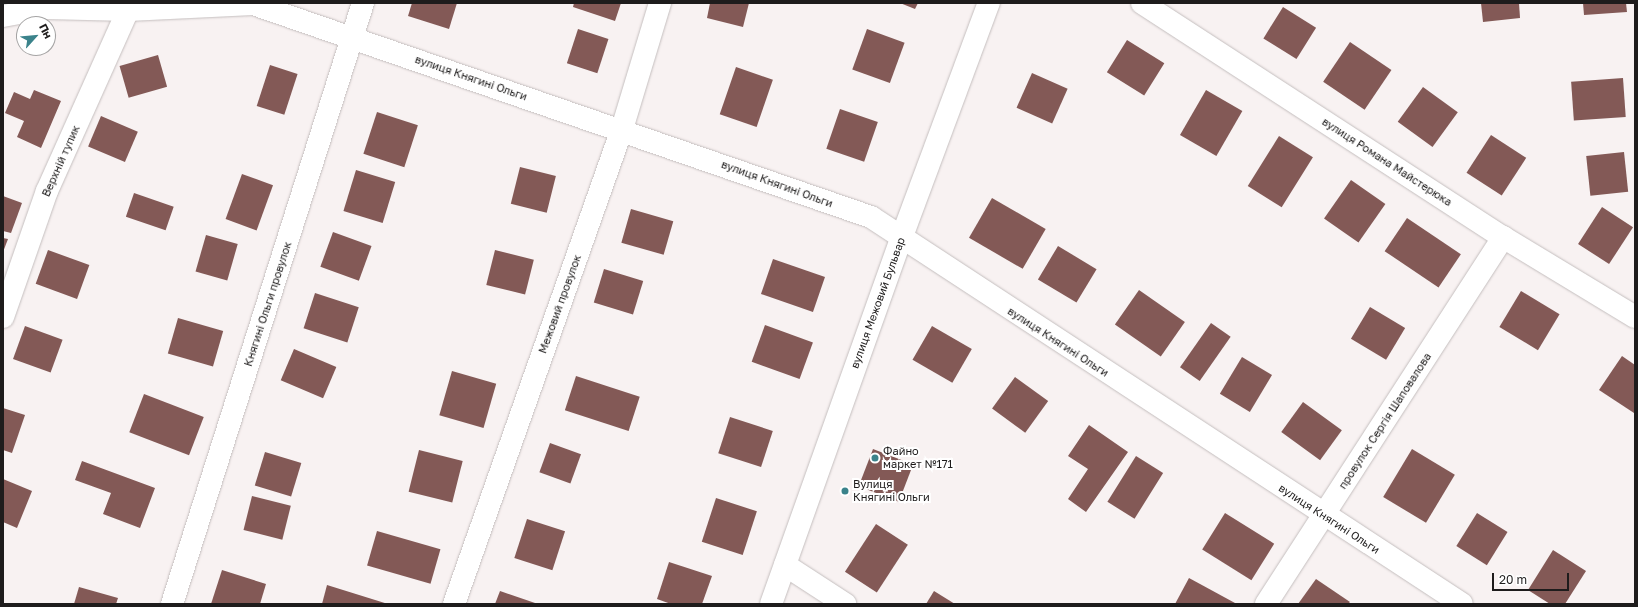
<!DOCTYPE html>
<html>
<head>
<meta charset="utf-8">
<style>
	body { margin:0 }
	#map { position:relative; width:1638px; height:607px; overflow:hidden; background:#f8f2f2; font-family:"Golos Text",sans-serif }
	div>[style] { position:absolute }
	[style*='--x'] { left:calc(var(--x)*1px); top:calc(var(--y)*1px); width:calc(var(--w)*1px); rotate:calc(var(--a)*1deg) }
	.building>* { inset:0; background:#835956; transform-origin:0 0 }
	.roads { filter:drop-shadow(0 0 1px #c4bebe) drop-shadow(0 0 1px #c4bebe) }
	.minor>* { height:22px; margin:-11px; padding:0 11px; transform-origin:11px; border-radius:11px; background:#fff }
	.tertiary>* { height:22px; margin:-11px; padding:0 11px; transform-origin:11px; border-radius:11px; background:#fff }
	.dots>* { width:11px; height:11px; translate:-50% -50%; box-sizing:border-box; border:2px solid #fff; border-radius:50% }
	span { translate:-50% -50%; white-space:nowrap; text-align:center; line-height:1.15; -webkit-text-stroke:4px #fff; paint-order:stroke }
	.street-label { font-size:11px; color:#1e1c1c }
	.poi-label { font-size:11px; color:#1e1c1c }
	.left { translate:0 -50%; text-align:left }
	.frame { position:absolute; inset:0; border:4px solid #1e1c1c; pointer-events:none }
	.north { position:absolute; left:16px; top:16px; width:40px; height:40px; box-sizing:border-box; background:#fff; border:1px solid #a5a4a4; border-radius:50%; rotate:63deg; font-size:11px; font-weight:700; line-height:16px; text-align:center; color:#1e1c1c }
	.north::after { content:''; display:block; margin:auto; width:14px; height:18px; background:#3b838b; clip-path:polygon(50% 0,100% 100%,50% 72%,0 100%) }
	.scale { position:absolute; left:1492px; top:573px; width:77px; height:18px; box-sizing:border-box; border:2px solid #1e1c1c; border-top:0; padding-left:5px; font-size:12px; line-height:14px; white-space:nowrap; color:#1e1c1c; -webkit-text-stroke:3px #fff; paint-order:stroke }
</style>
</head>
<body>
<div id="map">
	<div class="building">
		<div style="clip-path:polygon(412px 3px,457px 3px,449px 29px,408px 16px)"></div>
		<div style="clip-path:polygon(574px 3px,621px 3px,615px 21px,573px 7px)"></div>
		<div style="clip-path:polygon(710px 3px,749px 3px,743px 27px,707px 18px)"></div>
		<div style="clip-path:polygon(900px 3px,918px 3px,915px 9px)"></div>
		<div style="clip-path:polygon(1481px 3px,1519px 3px,1520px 18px,1483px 22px)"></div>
		<div style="clip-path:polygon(1583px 3px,1626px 3px,1627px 12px,1584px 15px)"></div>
		<div style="left:1283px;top:7px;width:39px;height:37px;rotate:32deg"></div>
		<div style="left:578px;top:29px;width:32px;height:36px;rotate:18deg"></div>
		<div style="left:867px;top:29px;width:40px;height:43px;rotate:20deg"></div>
		<div style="left:1127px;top:40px;width:44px;height:38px;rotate:32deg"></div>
		<div style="left:1350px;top:42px;width:50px;height:48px;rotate:34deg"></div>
		<div style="left:158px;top:55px;width:33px;height:40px;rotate:74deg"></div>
		<div style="left:270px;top:65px;width:29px;height:43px;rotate:18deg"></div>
		<div style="left:736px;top:67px;width:39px;height:50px;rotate:19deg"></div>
		<div style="left:1032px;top:73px;width:39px;height:38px;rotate:24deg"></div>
		<div style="left:1623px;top:78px;width:39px;height:52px;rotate:86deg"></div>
		<div style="left:1423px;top:87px;width:43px;height:43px;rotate:36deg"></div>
		<div style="clip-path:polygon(34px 90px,61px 101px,41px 148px,17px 137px,24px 121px,5px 113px,14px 92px,30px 99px)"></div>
		<div style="left:1206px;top:90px;width:42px;height:52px;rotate:30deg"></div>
		<div style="left:840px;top:109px;width:40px;height:42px;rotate:19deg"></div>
		<div style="left:377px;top:112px;width:43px;height:44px;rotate:18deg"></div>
		<div style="left:101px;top:116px;width:40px;height:33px;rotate:23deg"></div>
		<div style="left:1491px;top:135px;width:42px;height:45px;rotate:33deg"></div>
		<div style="left:1279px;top:136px;width:40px;height:59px;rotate:32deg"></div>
		<div style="left:1624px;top:152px;width:40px;height:38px;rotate:84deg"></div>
		<div style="left:520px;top:167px;width:37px;height:38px;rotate:14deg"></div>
		<div style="left:356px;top:170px;width:41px;height:43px;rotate:17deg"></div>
		<div style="left:242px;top:174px;width:33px;height:48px;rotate:20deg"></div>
		<div style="left:1351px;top:180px;width:42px;height:47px;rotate:35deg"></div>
		<div style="left:134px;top:193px;width:42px;height:25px;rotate:19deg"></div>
		<div style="clip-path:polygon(3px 196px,22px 203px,11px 233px,3px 231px)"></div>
		<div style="left:992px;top:198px;width:62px;height:46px;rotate:30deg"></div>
		<div style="left:1602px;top:207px;width:37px;height:44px;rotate:33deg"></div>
		<div style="left:631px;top:209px;width:44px;height:35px;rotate:16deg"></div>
		<div style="left:1407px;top:218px;width:65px;height:40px;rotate:34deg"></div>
		<div style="left:333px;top:232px;width:41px;height:37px;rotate:20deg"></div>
		<div style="left:206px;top:235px;width:33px;height:38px;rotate:16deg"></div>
		<div style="clip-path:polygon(3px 238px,8px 239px,3px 252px)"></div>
		<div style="left:1058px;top:246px;width:45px;height:39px;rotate:31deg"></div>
		<div style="left:48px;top:250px;width:44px;height:36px;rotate:20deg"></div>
		<div style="left:495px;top:250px;width:40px;height:36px;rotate:14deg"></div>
		<div style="left:773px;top:259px;width:55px;height:37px;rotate:19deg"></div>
		<div style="left:604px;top:269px;width:41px;height:35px;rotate:17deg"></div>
		<div style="left:1139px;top:290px;width:56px;height:42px;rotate:35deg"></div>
		<div style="left:1521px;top:291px;width:45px;height:42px;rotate:31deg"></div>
		<div style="left:315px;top:293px;width:46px;height:37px;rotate:18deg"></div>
		<div style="left:1370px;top:307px;width:41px;height:37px;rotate:31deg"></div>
		<div style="left:178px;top:318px;width:47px;height:37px;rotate:16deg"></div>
		<div style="left:1211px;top:323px;width:24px;height:54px;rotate:35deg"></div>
		<div style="left:765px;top:325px;width:51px;height:39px;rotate:20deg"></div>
		<div style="left:25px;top:326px;width:40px;height:35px;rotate:20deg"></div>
		<div style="left:932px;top:326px;width:46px;height:39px;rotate:30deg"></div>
		<div style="left:294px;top:349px;width:46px;height:34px;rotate:23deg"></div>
		<div style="clip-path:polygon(1622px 356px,1635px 365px,1634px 413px,1599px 390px)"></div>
		<div style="left:1242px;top:357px;width:35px;height:43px;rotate:31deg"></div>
		<div style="left:452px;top:371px;width:46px;height:46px;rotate:16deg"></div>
		<div style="left:576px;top:376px;width:67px;height:36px;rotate:18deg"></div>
		<div style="left:1015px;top:377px;width:41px;height:39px;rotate:36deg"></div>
		<div style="left:144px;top:394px;width:64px;height:41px;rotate:21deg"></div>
		<div style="left:1303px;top:402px;width:48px;height:37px;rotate:36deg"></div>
		<div style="clip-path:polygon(3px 408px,25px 415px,12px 453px,3px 450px)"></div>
		<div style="left:730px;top:417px;width:45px;height:38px;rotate:18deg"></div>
		<div style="clip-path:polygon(1089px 425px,1128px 452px,1086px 512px,1068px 499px,1088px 469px,1068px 456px)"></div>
		<div style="left:550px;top:443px;width:33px;height:31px;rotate:20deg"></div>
		<div style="left:873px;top:449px;width:43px;height:40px;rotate:21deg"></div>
		<div style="left:1412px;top:449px;width:50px;height:56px;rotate:31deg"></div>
		<div style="left:419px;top:450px;width:45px;height:43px;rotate:14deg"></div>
		<div style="left:265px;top:452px;width:38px;height:35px;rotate:17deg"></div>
		<div style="left:1136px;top:456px;width:32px;height:54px;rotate:32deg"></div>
		<div style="clip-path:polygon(82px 461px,155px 488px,140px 528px,103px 514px,111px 493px,75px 480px)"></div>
		<div style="clip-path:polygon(3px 479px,32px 491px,17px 528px,3px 522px)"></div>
		<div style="left:252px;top:496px;width:40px;height:35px;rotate:14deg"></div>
		<div style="left:716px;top:498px;width:43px;height:46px;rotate:18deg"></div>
		<div style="left:1225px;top:513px;width:58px;height:43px;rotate:32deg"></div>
		<div style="left:1477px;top:513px;width:36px;height:39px;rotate:32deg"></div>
		<div style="left:527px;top:519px;width:40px;height:41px;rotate:18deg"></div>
		<div style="left:876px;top:524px;width:38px;height:57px;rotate:33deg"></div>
		<div style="left:377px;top:531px;width:66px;height:36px;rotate:16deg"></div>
		<div style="clip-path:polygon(1553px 550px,1586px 571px,1565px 604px,1550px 604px,1528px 590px)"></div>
		<div style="clip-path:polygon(669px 562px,712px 576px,702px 604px,671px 604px,657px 599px)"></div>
		<div style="clip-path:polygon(222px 570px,266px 584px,260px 604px,211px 604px)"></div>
		<div style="clip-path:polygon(1189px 578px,1235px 603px,1235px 604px,1175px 604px)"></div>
		<div style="clip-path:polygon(1316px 579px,1350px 602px,1348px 604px,1298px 604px)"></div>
		<div style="clip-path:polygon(327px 585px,388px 604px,322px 604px)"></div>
		<div style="clip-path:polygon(79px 587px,118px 598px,116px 604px,74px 604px)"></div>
		<div style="clip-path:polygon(500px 591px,538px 604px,495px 604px)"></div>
		<div style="clip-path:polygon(934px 591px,955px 604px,926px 604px)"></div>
	</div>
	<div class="roads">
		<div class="minor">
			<div style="--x:1142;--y:3;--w:430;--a:33"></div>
			<div style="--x:1503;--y:237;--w:154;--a:31.2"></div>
			<div style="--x:3;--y:16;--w:44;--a:-10.5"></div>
			<div style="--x:46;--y:8;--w:82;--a:1.4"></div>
			<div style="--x:128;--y:10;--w:125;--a:-2.7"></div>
			<div style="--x:253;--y:4;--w:654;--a:19.02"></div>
			<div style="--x:871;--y:217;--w:706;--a:33.22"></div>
			<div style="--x:3;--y:317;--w:133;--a:-70.8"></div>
			<div style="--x:47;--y:191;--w:198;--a:-65.9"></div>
			<div style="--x:785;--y:565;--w:72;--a:33"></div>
			<div style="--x:172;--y:604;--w:631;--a:-72.37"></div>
			<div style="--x:454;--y:604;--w:504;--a:-70.52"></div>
			<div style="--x:622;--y:129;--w:132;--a:-73.2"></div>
			<div style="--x:1266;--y:604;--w:437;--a:-57.1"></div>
		</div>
		<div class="tertiary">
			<div style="--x:771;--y:604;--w:387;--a:-70.4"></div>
			<div style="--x:901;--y:239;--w:252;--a:-69.6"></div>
		</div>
	</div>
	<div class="dots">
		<div style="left:875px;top:458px;background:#3b838b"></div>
		<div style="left:845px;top:491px;background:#3b838b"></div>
	</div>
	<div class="street-label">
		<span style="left:471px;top:78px;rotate:19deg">вулиця Княгині Ольги</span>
		<span style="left:61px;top:161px;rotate:-66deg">Верхній тупик</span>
		<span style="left:1387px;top:162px;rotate:33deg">вулиця Романа Майстерюка</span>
		<span style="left:777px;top:184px;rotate:20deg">вулиця Княгині Ольги</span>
		<span style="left:878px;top:303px;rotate:-70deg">вулиця Межовий Бульвар</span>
		<span style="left:268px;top:304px;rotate:-72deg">Княгині Ольги провулок</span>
		<span style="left:560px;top:304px;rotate:-70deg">Межовий провулок</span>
		<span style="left:1058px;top:342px;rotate:33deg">вулиця Княгині Ольги</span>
		<span style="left:1385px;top:421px;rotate:-57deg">провулок Сергія Шаповалова</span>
		<span style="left:1329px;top:519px;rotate:33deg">вулиця Княгині Ольги</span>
	</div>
	<div class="poi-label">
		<span class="left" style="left:883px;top:458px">Файно<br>маркет №171</span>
		<span class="left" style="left:853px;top:491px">Вулиця<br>Княгині Ольги</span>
	</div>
	<div class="frame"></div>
	<div class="north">Пн</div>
	<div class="scale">20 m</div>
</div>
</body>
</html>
